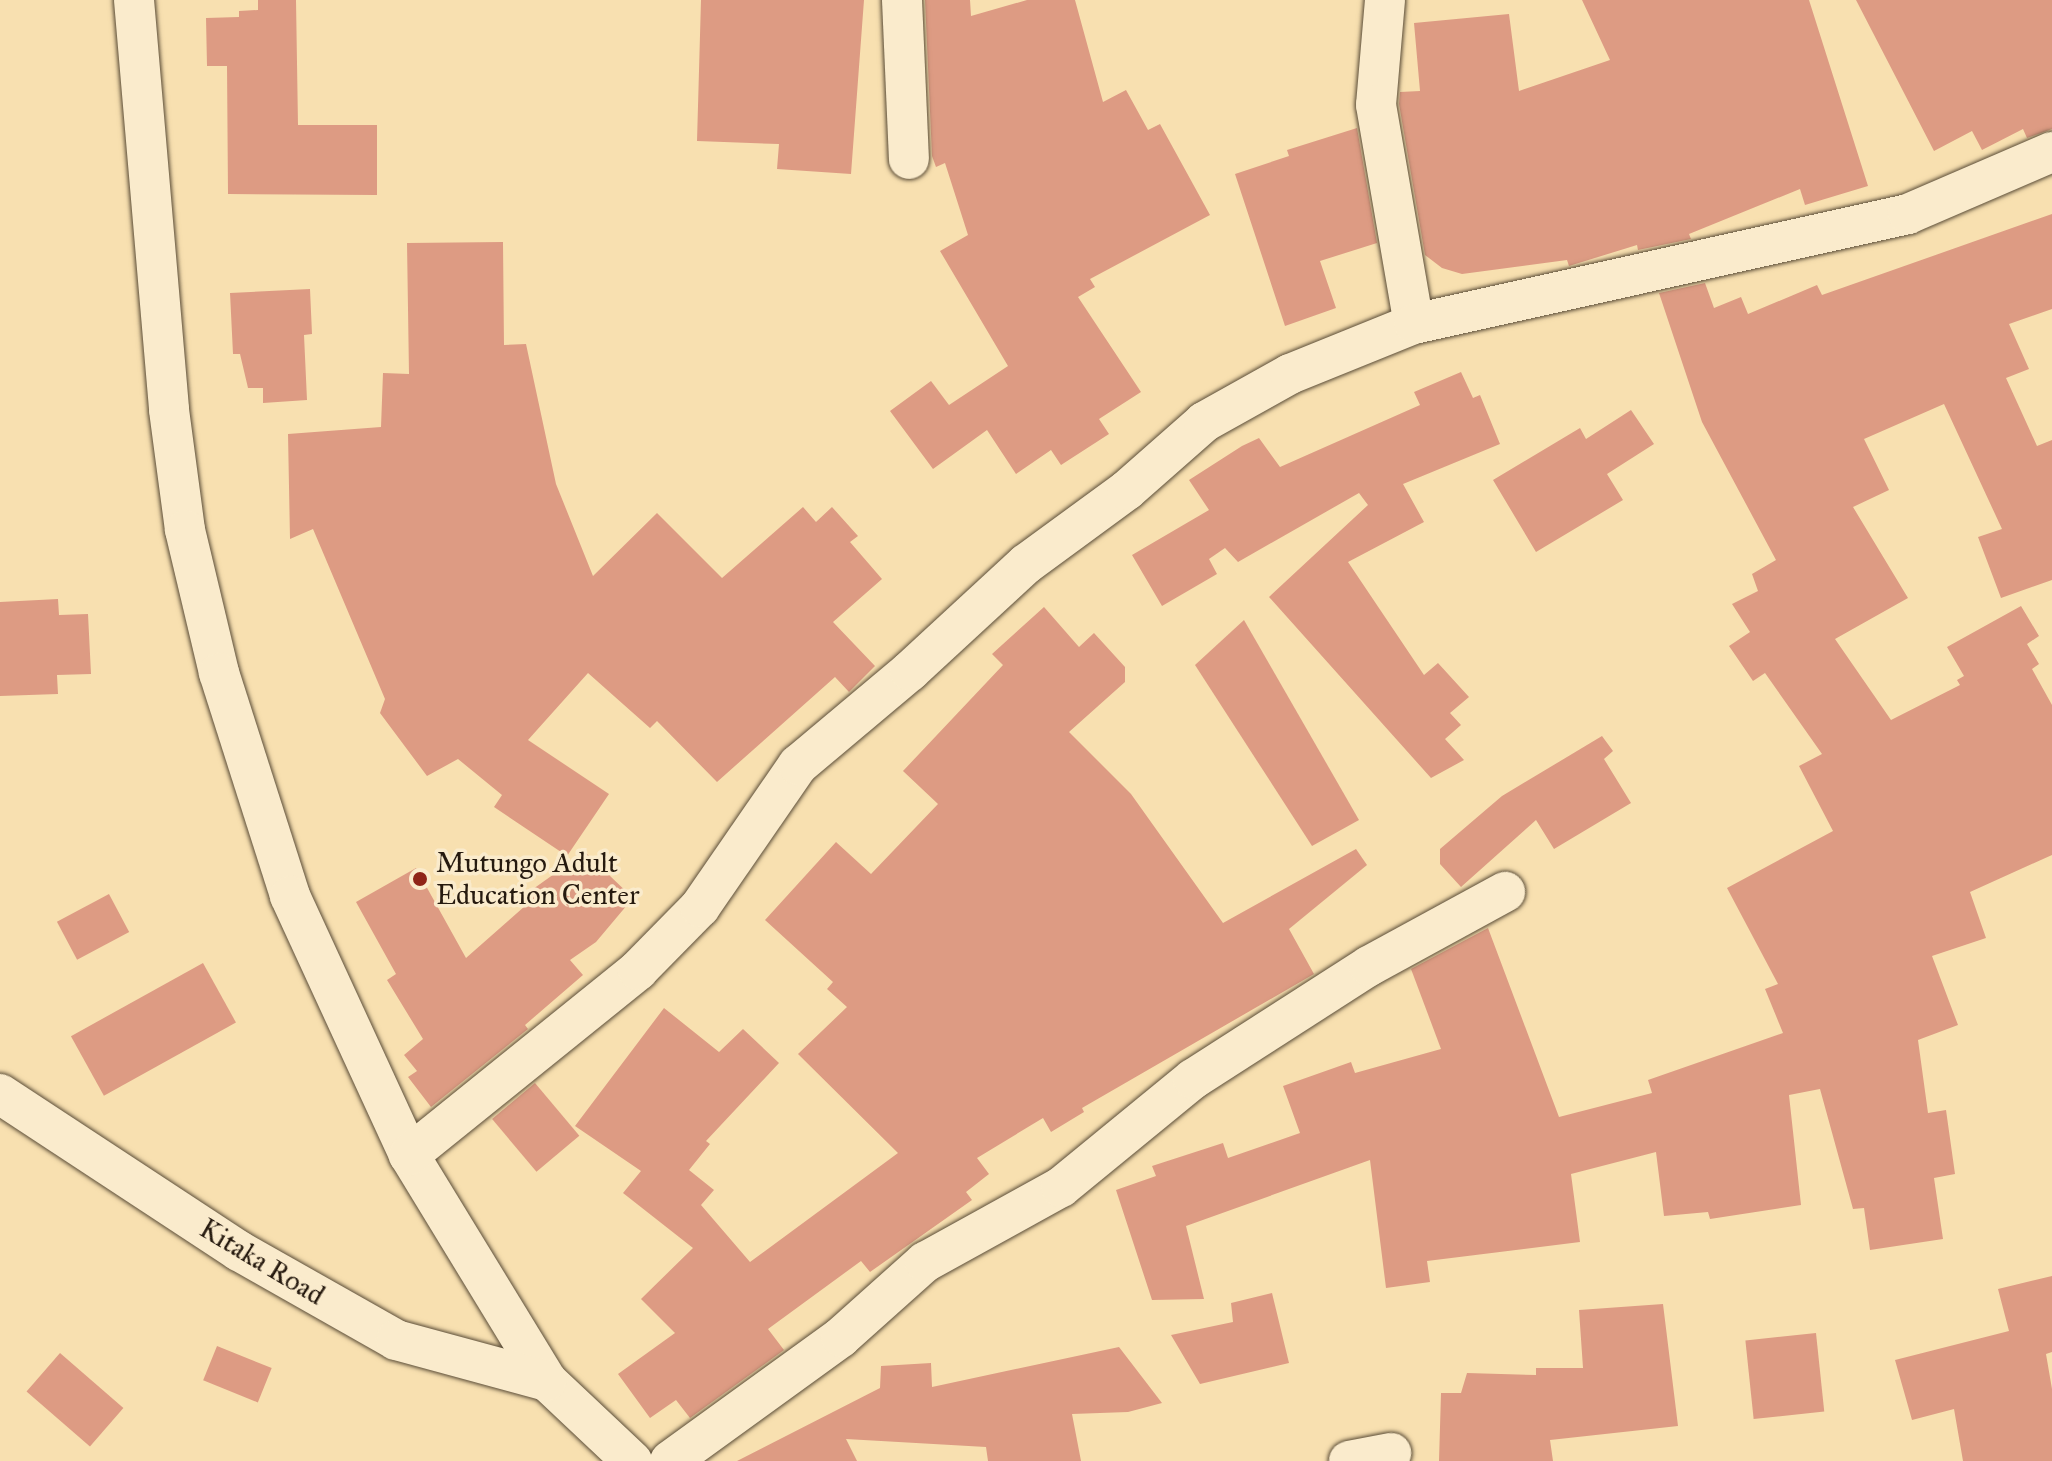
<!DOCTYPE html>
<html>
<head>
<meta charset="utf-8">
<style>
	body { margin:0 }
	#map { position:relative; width:2052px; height:1461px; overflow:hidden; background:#f8e0b0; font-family:"IM FELL Great Primer",serif }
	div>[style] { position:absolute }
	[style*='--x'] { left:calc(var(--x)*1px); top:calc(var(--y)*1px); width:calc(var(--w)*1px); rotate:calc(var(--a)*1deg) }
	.building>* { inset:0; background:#dd9b83; transform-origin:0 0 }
	.roads { filter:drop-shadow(0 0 2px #5a4c37) drop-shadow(0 0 2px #5a4c37) }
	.street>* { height:40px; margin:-20px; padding:0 20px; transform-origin:20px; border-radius:20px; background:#faebcc }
	.dots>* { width:22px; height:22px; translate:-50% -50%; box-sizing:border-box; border:4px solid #faebcc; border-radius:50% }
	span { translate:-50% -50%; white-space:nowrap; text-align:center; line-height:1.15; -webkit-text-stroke:7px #faebcc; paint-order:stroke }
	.poi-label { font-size:28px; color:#261a0f }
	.left { translate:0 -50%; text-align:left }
	.street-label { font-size:28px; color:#261a0f }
</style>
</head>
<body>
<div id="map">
	<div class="building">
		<div style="clip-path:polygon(258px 0,296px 0,298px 125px,377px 125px,377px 195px,228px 194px,227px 66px,207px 66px,206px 18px,239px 17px,239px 11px,258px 10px)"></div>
		<div style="clip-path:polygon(701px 0,864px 0,851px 174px,777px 169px,779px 144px,697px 141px)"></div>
		<div style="clip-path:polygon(925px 0,970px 0,971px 16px,1027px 0,1075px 0,1103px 102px,1126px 90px,1148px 130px,1160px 124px,1210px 215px,1090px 279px,1095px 287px,1078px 297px,1141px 392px,1099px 419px,1109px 434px,1061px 465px,1051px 450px,1016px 474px,987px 430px,933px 469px,890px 411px,931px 381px,949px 405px,1008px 366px,940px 251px,968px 235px,945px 163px,936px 167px,932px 156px)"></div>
		<div style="clip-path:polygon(1582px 0,1809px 0,1868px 186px,1805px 205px,1800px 189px,1689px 234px,1691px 239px,1638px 250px,1637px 245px,1569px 266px,1567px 260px,1462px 274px,1442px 268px,1425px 255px,1399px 104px,1400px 92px,1420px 91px,1414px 23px,1509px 14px,1519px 91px,1610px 60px)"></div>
		<div style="clip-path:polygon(1856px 0,2052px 0,2052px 129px,2027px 138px,2023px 129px,1982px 150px,1972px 131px,1934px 151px)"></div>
		<div style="clip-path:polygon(1357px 128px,1377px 243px,1320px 261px,1336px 308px,1285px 326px,1235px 174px,1289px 156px,1287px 150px)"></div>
		<div style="clip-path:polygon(2052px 214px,2052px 309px,2009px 324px,2029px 369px,2006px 378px,2037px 446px,2052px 440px,2052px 580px,2001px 598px,1978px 537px,2002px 529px,1944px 404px,1864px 439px,1889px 490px,1853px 507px,1908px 598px,1835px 639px,1891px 720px,1960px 685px,1957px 680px,1964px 676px,1947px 647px,2021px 606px,2039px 636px,2027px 644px,2039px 664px,2032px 669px,2052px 705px,2052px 855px,1970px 892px,1986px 938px,1932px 956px,1958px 1025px,1918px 1040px,1928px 1113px,1946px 1110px,1955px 1174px,1934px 1178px,1943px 1239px,1870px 1250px,1864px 1208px,1853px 1209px,1820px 1089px,1789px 1095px,1801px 1205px,1710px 1219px,1708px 1212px,1664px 1216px,1656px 1152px,1571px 1174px,1580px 1242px,1427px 1261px,1430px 1282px,1386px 1288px,1370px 1160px,1186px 1226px,1204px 1299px,1152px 1300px,1116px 1190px,1156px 1176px,1152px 1166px,1223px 1143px,1228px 1158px,1300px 1133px,1283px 1086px,1351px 1062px,1355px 1073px,1441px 1049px,1411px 969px,1488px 928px,1559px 1117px,1652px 1093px,1648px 1080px,1783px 1033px,1765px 989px,1778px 984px,1727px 888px,1833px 831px,1799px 766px,1822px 754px,1765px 673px,1753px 681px,1729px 646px,1750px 632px,1732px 604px,1758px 591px,1752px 574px,1776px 560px,1702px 422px,1659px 293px,1705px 283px,1714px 308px,1741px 297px,1748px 314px,1817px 285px,1822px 295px)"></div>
		<div style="clip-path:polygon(503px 242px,504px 345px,526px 344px,556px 484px,593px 576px,657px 513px,722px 578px,803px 507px,816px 522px,832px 507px,858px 536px,850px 542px,882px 579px,833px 622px,875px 666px,849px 692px,835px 677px,717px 782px,657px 721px,650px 728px,588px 673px,528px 740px,609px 794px,567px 856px,494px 807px,502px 795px,458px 759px,427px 776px,380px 713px,385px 699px,313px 529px,290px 539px,288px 434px,381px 427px,383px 373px,409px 374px,407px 243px)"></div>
		<div style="clip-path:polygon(310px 289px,312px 334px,304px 335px,307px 400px,263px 403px,263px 388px,248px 388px,240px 354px,233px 354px,230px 293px)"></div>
		<div style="clip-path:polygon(1461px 372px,1473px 398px,1480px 395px,1500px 444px,1403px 484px,1424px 522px,1348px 562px,1424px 675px,1438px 663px,1469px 697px,1450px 713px,1461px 725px,1445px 739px,1464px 760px,1431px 778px,1269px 597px,1368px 505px,1359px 493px,1238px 562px,1225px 548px,1209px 559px,1217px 574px,1162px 606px,1132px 555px,1209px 510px,1189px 480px,1242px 446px,1259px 438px,1280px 467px,1420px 405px,1414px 392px)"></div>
		<div style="clip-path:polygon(1631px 410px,1654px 444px,1607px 474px,1623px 500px,1536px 552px,1493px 480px,1580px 428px,1586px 439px)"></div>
		<div style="clip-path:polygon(58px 599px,59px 615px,88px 614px,91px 674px,57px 675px,58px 694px,0 696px,0 602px)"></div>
		<div style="clip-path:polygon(1044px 607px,1079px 647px,1094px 633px,1125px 667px,1125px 682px,1069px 732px,1131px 794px,1223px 923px,1356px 849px,1367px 865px,1289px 929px,1314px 974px,1082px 1108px,1084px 1112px,1051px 1132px,1043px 1118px,977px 1158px,989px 1174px,966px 1192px,972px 1200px,870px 1272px,861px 1261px,768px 1329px,784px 1350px,690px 1418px,676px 1400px,650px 1418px,618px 1374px,675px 1333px,641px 1299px,693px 1248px,623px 1193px,641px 1171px,575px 1126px,664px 1008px,719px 1052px,743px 1029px,779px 1063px,706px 1141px,710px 1144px,689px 1170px,714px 1190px,701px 1205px,750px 1262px,898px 1153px,798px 1054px,847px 1007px,827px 989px,833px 982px,765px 920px,836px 842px,871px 874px,938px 804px,903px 771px,1003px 665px,992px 654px)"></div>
		<div style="clip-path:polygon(1244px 620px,1359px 820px,1312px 846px,1195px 665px)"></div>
		<div style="clip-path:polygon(1602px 736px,1613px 751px,1604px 759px,1631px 803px,1554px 849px,1536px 820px,1461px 887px,1440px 864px,1440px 849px,1502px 796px)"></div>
		<div style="clip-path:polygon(585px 852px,633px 898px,596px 942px,570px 960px,583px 975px,525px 1025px,528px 1029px,431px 1107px,408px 1077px,417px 1071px,404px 1055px,423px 1039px,387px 980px,396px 974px,356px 902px,416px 868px,466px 958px,525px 906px,519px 899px)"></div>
		<div style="left:109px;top:894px;width:43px;height:59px;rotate:62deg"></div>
		<div style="left:203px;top:963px;width:68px;height:151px;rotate:61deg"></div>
		<div style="left:535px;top:1083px;width:69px;height:56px;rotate:50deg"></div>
		<div style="clip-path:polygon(2052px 1276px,2052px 1352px,2046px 1354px,2052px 1389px,2052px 1461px,1963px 1461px,1954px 1409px,1912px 1420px,1895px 1360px,2009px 1331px,1998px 1289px)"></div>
		<div style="clip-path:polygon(1272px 1293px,1289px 1363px,1200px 1384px,1171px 1335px,1233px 1322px,1231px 1303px)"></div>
		<div style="clip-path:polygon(1663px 1304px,1678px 1426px,1550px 1440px,1553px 1461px,1439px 1461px,1441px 1393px,1461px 1393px,1467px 1373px,1536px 1375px,1536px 1368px,1583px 1368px,1579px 1310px)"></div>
		<div style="left:1816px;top:1333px;width:79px;height:71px;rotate:84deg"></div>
		<div style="left:217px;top:1346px;width:59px;height:37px;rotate:22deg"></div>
		<div style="clip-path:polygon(1119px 1347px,1162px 1403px,1128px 1412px,1072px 1414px,1081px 1461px,988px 1461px,986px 1447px,846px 1439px,857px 1461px,737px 1461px,880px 1388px,881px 1366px,931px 1363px,932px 1387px)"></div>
		<div style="left:60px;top:1353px;width:84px;height:51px;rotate:41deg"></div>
	</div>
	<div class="roads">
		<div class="street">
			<div style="--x:134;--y:0;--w:411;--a:85.1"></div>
			<div style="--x:169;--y:410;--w:121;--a:82.4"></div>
			<div style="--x:185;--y:530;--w:147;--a:76.6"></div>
			<div style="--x:219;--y:673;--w:234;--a:72.3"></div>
			<div style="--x:290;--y:896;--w:285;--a:65.3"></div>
			<div style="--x:409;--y:1155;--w:265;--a:58.6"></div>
			<div style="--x:547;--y:1381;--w:117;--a:43.3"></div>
			<div style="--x:902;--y:0;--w:159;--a:87.5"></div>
			<div style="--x:1385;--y:0;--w:105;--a:94.9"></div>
			<div style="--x:1376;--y:105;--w:222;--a:80.2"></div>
			<div style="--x:0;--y:1094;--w:286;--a:33.3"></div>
			<div style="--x:239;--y:1251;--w:180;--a:29.5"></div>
			<div style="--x:396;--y:1340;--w:156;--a:15.2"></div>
			<div style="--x:409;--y:1155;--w:294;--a:-38.9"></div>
			<div style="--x:638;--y:970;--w:88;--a:-45.5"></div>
			<div style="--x:700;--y:907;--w:173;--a:-55.4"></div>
			<div style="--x:798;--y:765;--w:146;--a:-40"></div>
			<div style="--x:910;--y:671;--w:158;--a:-42.7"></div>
			<div style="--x:1026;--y:564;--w:125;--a:-36.2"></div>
			<div style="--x:1127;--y:490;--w:103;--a:-41.4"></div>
			<div style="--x:1204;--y:422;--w:98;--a:-29.2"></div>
			<div style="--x:1290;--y:374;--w:134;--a:-22"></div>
			<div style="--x:1414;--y:324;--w:506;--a:-12.55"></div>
			<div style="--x:1908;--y:214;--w:157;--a:-23.3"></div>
			<div style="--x:670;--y:1461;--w:211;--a:-35.9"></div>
			<div style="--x:841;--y:1337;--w:113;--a:-41.8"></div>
			<div style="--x:925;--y:1262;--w:155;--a:-28.9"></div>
			<div style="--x:1061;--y:1187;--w:171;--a:-39.3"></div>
			<div style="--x:1193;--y:1079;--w:209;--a:-32.7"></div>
			<div style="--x:1369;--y:966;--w:155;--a:-28.6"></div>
			<div style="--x:1349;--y:1461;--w:43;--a:-10.8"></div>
		</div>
	</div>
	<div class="dots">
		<div style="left:420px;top:879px;background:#8f2418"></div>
	</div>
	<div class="poi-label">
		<span class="left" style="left:436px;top:879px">Mutungo Adult<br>Education Center</span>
	</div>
	<div class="street-label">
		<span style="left:262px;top:1262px;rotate:31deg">Kitaka Road</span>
	</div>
</div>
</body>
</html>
